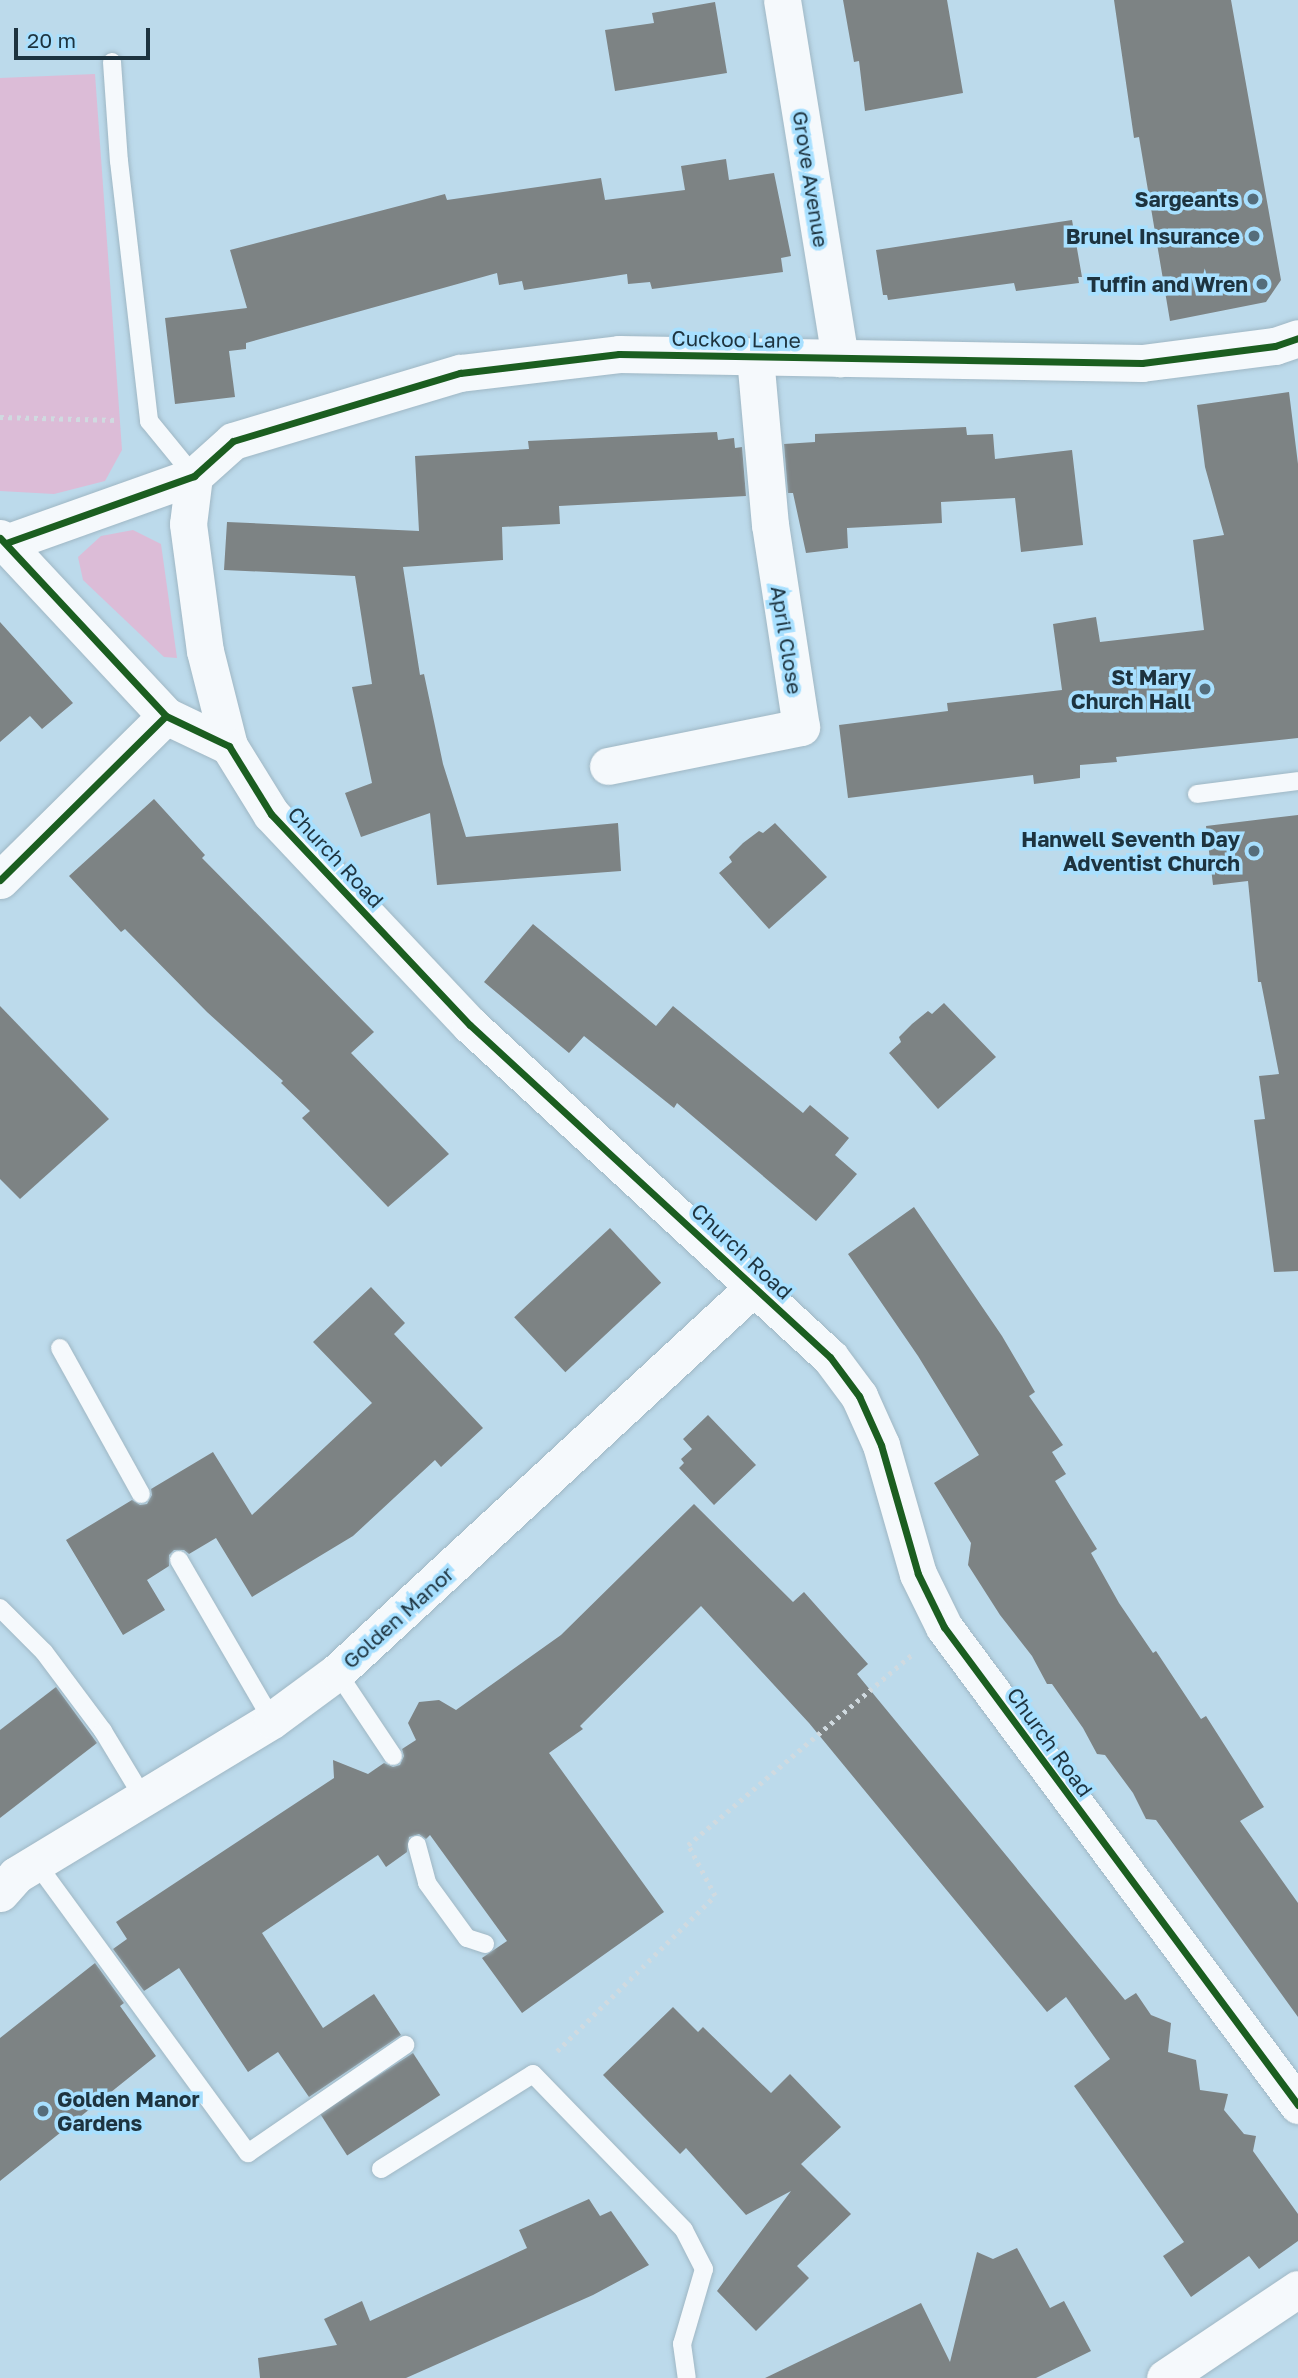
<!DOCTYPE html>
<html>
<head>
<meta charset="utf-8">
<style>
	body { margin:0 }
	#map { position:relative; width:1298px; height:2378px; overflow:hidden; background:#bcdaeb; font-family:"Golos Text",sans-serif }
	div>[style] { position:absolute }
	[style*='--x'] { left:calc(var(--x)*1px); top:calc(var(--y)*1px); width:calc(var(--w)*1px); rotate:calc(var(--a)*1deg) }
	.green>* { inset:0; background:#dcbcd7 }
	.building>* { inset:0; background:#7d8384; transform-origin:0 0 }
	.path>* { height:4.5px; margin-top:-2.25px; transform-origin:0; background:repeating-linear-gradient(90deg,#d0dae0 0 3.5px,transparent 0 8.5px) }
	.roads { filter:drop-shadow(0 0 2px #9fb7c4) drop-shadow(0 0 2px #9fb7c4) }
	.service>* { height:18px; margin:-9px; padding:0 9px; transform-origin:9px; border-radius:9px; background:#f5f9fc }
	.minor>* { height:37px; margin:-18.5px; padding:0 18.5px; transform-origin:18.5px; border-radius:18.5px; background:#f5f9fc }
	.cycleway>* { height:7px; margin:-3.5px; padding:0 3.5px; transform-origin:3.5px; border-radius:3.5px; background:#1b5e20 }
	.dots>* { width:19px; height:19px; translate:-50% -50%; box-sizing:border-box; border:4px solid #a8e0ff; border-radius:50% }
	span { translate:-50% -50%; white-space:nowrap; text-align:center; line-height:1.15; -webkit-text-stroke:7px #a8e0ff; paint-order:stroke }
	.street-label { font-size:21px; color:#1d333f }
	.poi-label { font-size:21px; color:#1d333f; font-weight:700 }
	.right { translate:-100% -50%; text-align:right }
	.left { translate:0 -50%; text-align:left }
	.scale { position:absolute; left:14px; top:28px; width:136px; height:32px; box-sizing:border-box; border:4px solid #1d333f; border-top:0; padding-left:9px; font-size:21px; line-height:24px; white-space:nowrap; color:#1d333f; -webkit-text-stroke:5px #a8e0ff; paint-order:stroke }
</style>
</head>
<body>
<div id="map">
	<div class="green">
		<div style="clip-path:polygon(95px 74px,122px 450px,105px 481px,54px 494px,0 491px,0 78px)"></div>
		<div style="clip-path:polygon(133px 530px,161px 544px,177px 658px,164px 657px,83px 580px,78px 557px,101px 536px)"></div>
	</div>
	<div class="building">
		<div style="clip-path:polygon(843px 0,947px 0,963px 93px,865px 111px,859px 61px,854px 62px)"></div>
		<div style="clip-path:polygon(1114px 0,1231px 0,1281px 280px,1266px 302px,1170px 321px,1139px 137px,1134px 138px)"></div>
		<div style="clip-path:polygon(715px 2px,727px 73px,615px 91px,605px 30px,654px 23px,652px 13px)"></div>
		<div style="clip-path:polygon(726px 159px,729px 180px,774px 173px,791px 256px,781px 258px,783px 272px,652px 289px,650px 282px,628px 284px,627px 274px,524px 290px,522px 281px,499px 285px,497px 273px,246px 343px,246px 349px,229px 351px,235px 397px,175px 404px,165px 318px,247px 308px,230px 250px,445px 194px,447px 200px,601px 178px,605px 200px,685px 190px,681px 166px)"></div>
		<div style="clip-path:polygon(1072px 220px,1082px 277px,1078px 277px,1079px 283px,1016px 291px,1014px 283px,888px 300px,887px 295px,883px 295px,876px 250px)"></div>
		<div style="clip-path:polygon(1289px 392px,1298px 464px,1298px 738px,1116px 757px,1117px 762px,1080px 765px,1080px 778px,1034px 784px,1033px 775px,848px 798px,839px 725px,948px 711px,947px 703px,1062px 690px,1053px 624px,1096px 617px,1100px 642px,1204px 630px,1193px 540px,1224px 535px,1205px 467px,1197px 405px)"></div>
		<div style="clip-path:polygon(966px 427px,967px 435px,993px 434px,995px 459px,1072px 450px,1083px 545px,1021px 552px,1015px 498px,941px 502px,942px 523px,847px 528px,848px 548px,806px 553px,793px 493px,788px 493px,784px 444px,815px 442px,815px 434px)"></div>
		<div style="clip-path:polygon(717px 432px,718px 440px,734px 438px,735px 448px,742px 447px,746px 496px,559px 506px,560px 524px,502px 527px,503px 560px,403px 567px,420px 675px,424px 674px,443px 764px,466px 837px,618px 823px,621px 871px,437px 885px,430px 813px,361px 837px,345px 793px,372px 783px,352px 687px,372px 684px,355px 576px,224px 570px,227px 522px,419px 531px,415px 456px,529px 449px,528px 441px)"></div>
		<div style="clip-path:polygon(0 622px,73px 703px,42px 729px,30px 716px,0 742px)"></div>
		<div style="clip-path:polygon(154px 799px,205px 855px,202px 858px,374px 1032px,351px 1053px,449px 1154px,388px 1207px,302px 1118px,310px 1111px,281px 1083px,283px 1081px,207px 1012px,125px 929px,121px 932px,69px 876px)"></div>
		<div style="clip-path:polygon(1298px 815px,1298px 1271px,1274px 1272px,1254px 1120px,1265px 1119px,1259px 1076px,1279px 1074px,1261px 982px,1258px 982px,1248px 881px,1213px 885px,1206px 826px)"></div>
		<div style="clip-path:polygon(775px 823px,827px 877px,769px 929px,719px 873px,732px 862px,729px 857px,743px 843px,759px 831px,763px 833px)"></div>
		<div style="clip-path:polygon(533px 924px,656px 1026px,673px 1006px,803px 1113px,810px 1105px,849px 1138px,835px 1155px,857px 1174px,816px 1221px,677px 1103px,674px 1108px,584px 1036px,569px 1053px,484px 982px)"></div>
		<div style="clip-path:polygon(944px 1003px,996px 1057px,938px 1109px,889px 1053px,901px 1042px,899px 1037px,912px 1024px,928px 1011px,932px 1014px)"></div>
		<div style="clip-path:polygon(0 1006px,109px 1119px,20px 1199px,0 1179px)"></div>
		<div style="clip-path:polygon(914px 1207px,1002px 1336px,1035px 1392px,1029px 1396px,1063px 1445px,1052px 1452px,1066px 1474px,1055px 1481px,1097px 1549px,1091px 1553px,1119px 1603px,1153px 1653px,1156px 1651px,1201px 1719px,1206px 1716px,1264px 1807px,1240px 1821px,1298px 1903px,1298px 2017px,1156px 1820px,1146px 1819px,1133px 1793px,1105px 1755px,1097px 1754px,1083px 1728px,1052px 1684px,1047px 1684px,1032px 1656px,1000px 1615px,968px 1565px,971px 1543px,934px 1483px,979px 1455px,918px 1356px,848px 1254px)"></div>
		<div style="left:610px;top:1228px;width:75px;height:131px;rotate:47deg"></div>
		<div style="clip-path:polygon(371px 1287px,405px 1323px,394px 1334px,483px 1428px,441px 1467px,435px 1460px,353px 1536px,252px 1597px,216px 1538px,189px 1554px,184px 1550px,174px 1550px,169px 1555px,169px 1566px,147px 1580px,165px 1610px,123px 1635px,66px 1540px,132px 1500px,140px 1505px,147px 1504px,152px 1495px,151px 1489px,213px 1452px,252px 1515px,372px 1403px,313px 1342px)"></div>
		<div style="clip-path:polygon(708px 1415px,756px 1465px,714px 1505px,679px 1468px,684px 1463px,681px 1459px,692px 1449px,683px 1439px)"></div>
		<div style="clip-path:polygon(694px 1504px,793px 1602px,804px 1592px,868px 1664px,857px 1674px,1125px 2000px,1136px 1993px,1151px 2015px,1171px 2023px,1168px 2052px,1196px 2060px,1200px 2090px,1228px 2094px,1224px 2110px,1244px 2134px,1256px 2136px,1253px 2151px,1298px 2214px,1298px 2241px,1259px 2269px,1249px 2256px,1191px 2297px,1163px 2256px,1184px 2242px,1074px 2086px,1110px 2059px,1066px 1997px,1047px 2012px,809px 1723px,701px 1606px,580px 1726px,583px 1729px,549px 1753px,664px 1912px,522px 2013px,482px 1958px,507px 1941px,430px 1835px,426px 1839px,419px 1834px,409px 1837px,407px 1852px,386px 1867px,378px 1855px,262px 1933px,323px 2028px,374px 1994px,401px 2035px,309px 2097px,278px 2052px,248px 2072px,179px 1968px,144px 1991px,113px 1949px,127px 1939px,116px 1922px,334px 1778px,333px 1760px,368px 1774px,384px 1763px,393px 1767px,400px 1765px,404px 1756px,402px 1749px,416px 1740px,408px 1723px,419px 1702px,439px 1700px,456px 1710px,561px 1635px)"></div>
		<div style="clip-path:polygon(56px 1687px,97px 1743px,0 1818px,0 1730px)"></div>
		<div style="clip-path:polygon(95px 1963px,124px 2003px,120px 2006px,156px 2056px,0 2181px,0 2038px)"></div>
		<div style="clip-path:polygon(673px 2007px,698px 2032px,703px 2027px,771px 2093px,790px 2074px,841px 2127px,801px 2164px,851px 2214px,797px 2266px,809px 2278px,756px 2331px,717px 2291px,791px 2191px,746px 2215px,686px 2148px,680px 2154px,603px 2075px)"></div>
		<div style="left:413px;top:2053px;width:50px;height:111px;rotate:57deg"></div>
		<div style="clip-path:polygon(589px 2199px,600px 2216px,611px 2211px,649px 2265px,593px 2295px,406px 2378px,260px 2378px,258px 2358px,337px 2345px,324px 2319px,362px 2301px,370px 2321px,527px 2248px,519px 2230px)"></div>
		<div style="clip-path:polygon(1017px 2248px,1050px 2308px,1064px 2301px,1091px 2351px,1036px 2378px,765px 2378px,921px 2303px,950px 2362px,977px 2252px,993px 2259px)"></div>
	</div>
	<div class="path">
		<div style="--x:0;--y:417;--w:117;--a:1.5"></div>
		<div style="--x:557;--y:2051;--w:221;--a:-44.5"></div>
		<div style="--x:715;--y:1896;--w:58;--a:-117.9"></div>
		<div style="--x:688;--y:1845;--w:293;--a:-40.4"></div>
	</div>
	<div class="roads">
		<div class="service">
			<div style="--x:112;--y:62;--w:99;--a:86"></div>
			<div style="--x:119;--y:161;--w:262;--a:83.4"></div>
			<div style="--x:149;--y:421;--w:71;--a:50.7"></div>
			<div style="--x:1197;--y:794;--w:102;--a:-7.3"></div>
			<div style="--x:60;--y:1348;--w:167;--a:61"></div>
			<div style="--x:179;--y:1560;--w:185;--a:59.8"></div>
			<div style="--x:0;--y:1608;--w:62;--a:45"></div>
			<div style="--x:44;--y:1652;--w:99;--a:53.2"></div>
			<div style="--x:103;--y:1731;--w:79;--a:58.9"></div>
			<div style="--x:337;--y:1672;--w:101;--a:56.3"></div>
			<div style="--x:417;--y:1845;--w:39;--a:75"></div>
			<div style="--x:427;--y:1883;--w:68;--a:54"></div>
			<div style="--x:467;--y:1938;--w:19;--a:18"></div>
			<div style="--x:37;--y:1864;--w:358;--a:53.9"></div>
			<div style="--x:248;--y:2153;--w:191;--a:-34.5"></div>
			<div style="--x:381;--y:2169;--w:179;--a:-32"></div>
			<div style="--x:533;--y:2074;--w:217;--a:45.9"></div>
			<div style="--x:684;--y:2230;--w:44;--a:62.9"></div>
			<div style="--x:704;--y:2269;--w:78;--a:106.3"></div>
			<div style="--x:682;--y:2344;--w:34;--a:82"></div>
		</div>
		<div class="minor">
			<div style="--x:782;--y:0;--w:363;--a:80.8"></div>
			<div style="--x:194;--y:476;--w:48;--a:97.1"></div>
			<div style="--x:188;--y:524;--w:128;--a:82.4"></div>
			<div style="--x:205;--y:651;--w:98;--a:75.8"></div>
			<div style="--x:229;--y:746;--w:80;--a:58.3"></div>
			<div style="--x:271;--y:814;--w:290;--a:46.7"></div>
			<div style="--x:470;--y:1025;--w:490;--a:42.7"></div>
			<div style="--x:830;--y:1357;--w:49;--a:53.4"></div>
			<div style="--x:859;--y:1396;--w:54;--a:65.8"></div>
			<div style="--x:881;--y:1445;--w:134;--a:74"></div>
			<div style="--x:918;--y:1574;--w:59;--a:63.9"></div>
			<div style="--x:944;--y:1627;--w:595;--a:53.48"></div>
			<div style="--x:0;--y:538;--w:243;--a:47"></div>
			<div style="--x:166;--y:716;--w:70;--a:25.5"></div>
			<div style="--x:6;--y:543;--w:200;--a:-19.6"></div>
			<div style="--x:194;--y:476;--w:52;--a:-41.9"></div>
			<div style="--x:233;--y:441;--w:237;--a:-16.7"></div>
			<div style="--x:460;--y:373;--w:160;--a:-6.8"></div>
			<div style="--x:619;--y:354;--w:523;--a:0.99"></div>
			<div style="--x:1142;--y:363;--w:134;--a:-7.3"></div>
			<div style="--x:1275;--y:346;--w:24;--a:-19"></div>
			<div style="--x:608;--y:766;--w:197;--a:-11.4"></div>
			<div style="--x:801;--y:727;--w:204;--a:-98.7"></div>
			<div style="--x:770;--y:525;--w:168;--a:-95.1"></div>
			<div style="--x:0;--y:880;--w:233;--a:-44.7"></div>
			<div style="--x:0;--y:1893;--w:24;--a:-48"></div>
			<div style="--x:16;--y:1875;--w:299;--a:-31.2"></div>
			<div style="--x:272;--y:1720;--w:81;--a:-36.4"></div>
			<div style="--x:337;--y:1672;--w:569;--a:-42.72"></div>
			<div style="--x:1165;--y:2378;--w:160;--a:-33.8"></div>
		</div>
	</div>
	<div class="cycleway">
		<div style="--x:0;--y:538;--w:243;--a:47"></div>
		<div style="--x:166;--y:716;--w:70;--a:25.5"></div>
		<div style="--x:229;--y:746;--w:80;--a:58.3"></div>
		<div style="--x:271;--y:814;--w:290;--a:46.7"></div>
		<div style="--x:470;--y:1025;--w:490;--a:42.7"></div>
		<div style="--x:830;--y:1357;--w:49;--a:53.4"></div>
		<div style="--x:859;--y:1396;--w:54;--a:65.8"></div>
		<div style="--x:881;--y:1445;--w:134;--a:74"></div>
		<div style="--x:918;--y:1574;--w:59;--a:63.9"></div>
		<div style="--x:944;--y:1627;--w:595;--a:53.48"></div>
		<div style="--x:6;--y:543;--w:200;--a:-19.6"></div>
		<div style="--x:194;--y:476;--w:52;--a:-41.9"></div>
		<div style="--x:233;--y:441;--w:237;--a:-16.7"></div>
		<div style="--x:460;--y:373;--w:160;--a:-6.8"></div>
		<div style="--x:619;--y:354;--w:523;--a:0.99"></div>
		<div style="--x:1142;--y:363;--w:134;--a:-7.3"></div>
		<div style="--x:1275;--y:346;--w:24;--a:-19"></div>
		<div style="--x:0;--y:880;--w:233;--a:-44.7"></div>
	</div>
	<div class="dots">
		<div style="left:1253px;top:199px;background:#556d7b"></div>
		<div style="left:1254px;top:236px;background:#556d7b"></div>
		<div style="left:1262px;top:284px;background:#556d7b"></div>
		<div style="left:1205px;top:689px;background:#556d7b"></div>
		<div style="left:1254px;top:851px;background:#556d7b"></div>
		<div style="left:43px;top:2111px;background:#556d7b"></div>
	</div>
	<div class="street-label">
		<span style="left:811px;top:179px;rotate:81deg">Grove Avenue</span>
		<span style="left:736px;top:339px;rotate:1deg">Cuckoo Lane</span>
		<span style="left:787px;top:640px;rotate:81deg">April Close</span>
		<span style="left:336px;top:857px;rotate:47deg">Church Road</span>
		<span style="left:742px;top:1251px;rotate:43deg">Church Road</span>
		<span style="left:398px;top:1617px;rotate:-42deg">Golden Manor</span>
		<span style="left:1050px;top:1742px;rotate:54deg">Church Road</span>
	</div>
	<div class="poi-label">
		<span class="right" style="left:1239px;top:199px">Sargeants</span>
		<span class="right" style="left:1240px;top:236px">Brunel Insurance</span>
		<span class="right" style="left:1248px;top:284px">Tuffin and Wren</span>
		<span class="right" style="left:1191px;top:689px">St Mary<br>Church Hall</span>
		<span class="right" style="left:1240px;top:851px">Hanwell Seventh Day<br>Adventist Church</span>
		<span class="left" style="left:57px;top:2111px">Golden Manor<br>Gardens</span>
	</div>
	<div class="scale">20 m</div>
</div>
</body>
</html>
